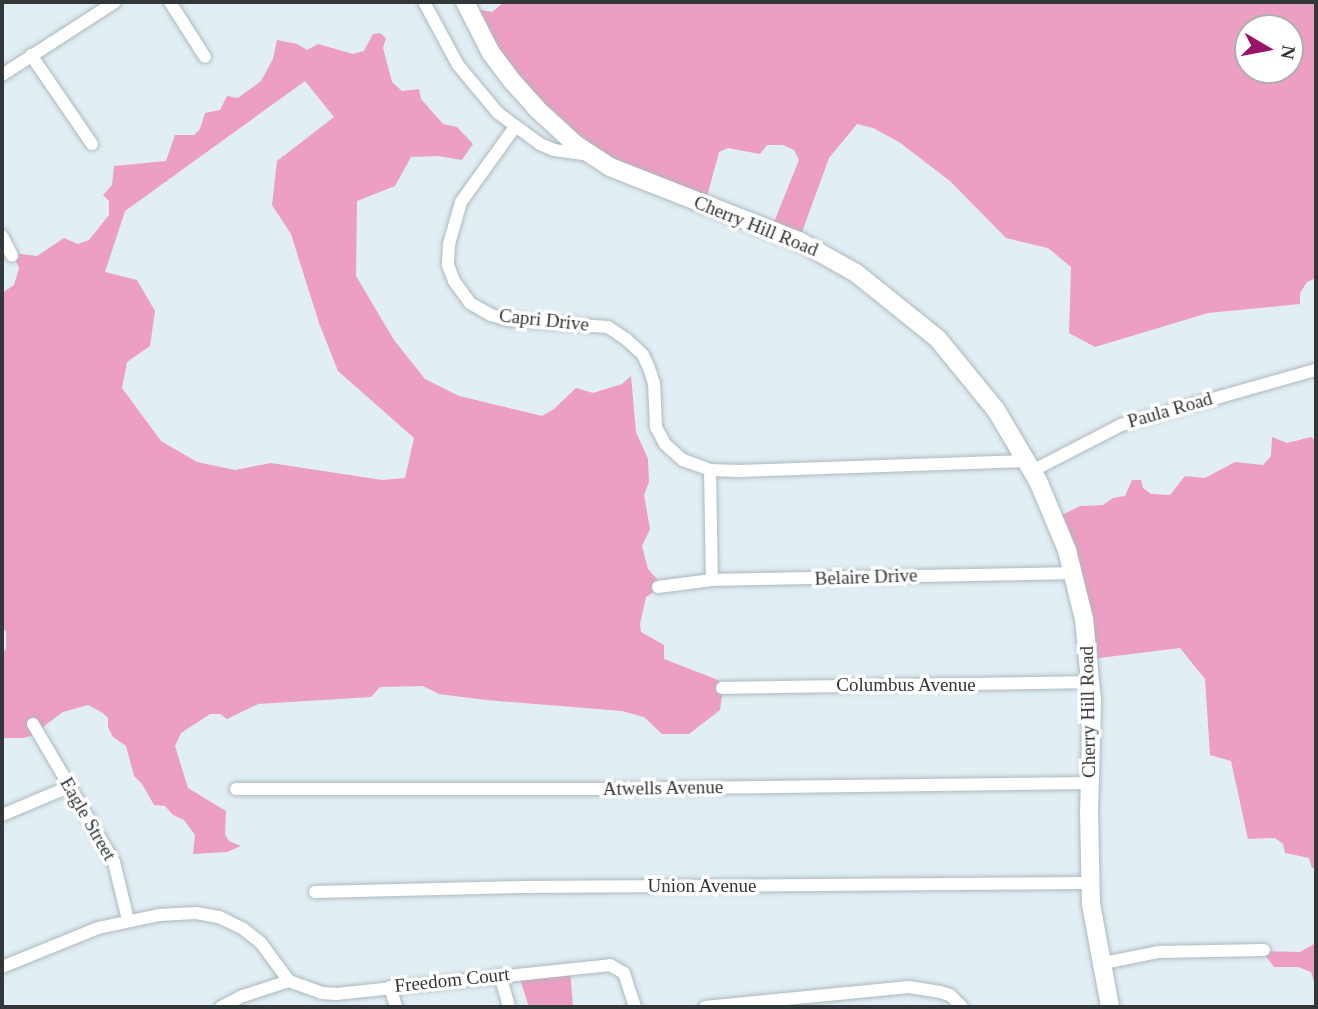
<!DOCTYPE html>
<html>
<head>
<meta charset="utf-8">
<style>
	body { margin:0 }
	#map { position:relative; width:1318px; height:1009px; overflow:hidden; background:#e1eef4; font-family:Georgia,serif }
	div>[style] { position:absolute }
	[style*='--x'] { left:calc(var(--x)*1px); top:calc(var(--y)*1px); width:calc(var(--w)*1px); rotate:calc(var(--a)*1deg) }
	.green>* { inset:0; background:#ec9ec3 }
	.roads { filter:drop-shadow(0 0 2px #adb9be) drop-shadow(0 0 2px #adb9be) }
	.street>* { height:12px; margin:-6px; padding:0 6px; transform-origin:6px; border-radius:6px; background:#fff }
	.secondary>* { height:18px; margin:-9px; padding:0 9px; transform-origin:9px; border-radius:9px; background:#fff }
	span { translate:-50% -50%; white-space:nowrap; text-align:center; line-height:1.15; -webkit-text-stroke:7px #fff; paint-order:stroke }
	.street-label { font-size:19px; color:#323739 }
	.frame { position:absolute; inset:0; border:4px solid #323739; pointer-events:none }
	.north { position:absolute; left:1234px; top:14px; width:70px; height:70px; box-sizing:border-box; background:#fff; border:2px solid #adafb0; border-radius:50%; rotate:100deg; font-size:19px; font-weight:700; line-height:28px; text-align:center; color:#323739 }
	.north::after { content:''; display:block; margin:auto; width:24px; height:32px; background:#991366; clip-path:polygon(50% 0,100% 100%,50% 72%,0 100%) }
</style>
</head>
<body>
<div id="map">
	<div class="green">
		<div style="clip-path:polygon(evenodd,504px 2px,1316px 2px,1316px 278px,1307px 282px,1300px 293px,1300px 304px,1208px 313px,1095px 347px,1069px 333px,1071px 267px,1048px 248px,1006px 238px,950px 181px,899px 142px,873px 128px,857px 124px,829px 158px,799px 240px,772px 227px,799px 160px,794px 150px,783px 145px,767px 145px,760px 154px,728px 148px,719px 152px,705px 204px,660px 189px,542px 115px,469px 8px,492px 12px,504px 2px,1248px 28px,1290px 28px,1290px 70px,1248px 70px,1248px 28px)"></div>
		<div style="clip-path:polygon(evenodd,380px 33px,386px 38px,383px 48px,392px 82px,402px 91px,419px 89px,421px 99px,443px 124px,457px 127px,473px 144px,462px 160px,438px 156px,411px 157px,395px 186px,357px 201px,356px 276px,394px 340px,425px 379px,459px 396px,542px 416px,554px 409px,576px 388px,593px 393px,622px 384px,631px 376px,636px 432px,648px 459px,649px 482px,644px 495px,650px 529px,642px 546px,648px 569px,663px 586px,646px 597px,640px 624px,641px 632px,664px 645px,664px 659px,718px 680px,723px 687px,720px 710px,689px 734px,662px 734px,644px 717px,622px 711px,486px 700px,439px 694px,423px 686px,380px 687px,371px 697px,258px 704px,227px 719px,220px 714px,210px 714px,181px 733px,175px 746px,188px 788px,226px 811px,225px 834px,229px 841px,241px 846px,227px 852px,193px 854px,195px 835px,184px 820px,173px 815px,165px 806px,154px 805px,142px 784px,134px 776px,126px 746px,113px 737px,108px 727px,108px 718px,103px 713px,88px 705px,63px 712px,44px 726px,39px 734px,23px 738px,2px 738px,2px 656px,6px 648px,6px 632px,2px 626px,2px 293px,14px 285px,19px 268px,12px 253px,37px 256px,64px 238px,78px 244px,89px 240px,109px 215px,109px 201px,103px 195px,112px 185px,114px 166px,166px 161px,175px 135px,194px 135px,200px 129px,205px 113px,220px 110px,227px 96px,238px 98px,261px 81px,273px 59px,277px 40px,297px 44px,307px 50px,318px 44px,353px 54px,364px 51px,373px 34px,380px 33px,305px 81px,334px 117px,277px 161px,272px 205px,291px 234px,319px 323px,338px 371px,414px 438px,405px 478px,382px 480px,271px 463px,235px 470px,197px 462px,161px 441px,122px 388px,127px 362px,150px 346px,155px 311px,137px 280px,105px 272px,125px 211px,305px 81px)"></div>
		<div style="clip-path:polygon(1272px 437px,1287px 443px,1311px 437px,1316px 441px,1316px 867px,1312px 868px,1309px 858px,1285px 853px,1283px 844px,1275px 838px,1248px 839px,1231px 761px,1210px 755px,1205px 679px,1180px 648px,1091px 659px,1060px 516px,1080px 506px,1103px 505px,1113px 498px,1125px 496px,1132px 480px,1141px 480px,1143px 488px,1151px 494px,1170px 495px,1185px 476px,1205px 478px,1235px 462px,1263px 465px,1271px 456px)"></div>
		<div style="clip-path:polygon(1316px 943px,1316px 1007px,1314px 1007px,1315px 985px,1311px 972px,1298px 967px,1274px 967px,1262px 951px,1300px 952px)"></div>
		<div style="clip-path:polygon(570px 969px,573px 1007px,529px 1007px,519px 976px)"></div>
	</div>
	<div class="roads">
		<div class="street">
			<div style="--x:170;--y:2;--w:65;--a:57.5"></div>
			<div style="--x:424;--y:2;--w:72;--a:61.6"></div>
			<div style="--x:458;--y:65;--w:62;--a:50.2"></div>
			<div style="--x:498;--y:113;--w:52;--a:36.4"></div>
			<div style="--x:540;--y:144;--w:15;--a:23"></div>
			<div style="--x:554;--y:150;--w:35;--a:8"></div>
			<div style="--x:31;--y:55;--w:108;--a:55.6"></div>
			<div style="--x:2;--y:75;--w:135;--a:-32.9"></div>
			<div style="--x:515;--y:127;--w:92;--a:125.8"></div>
			<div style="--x:461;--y:202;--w:44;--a:105.9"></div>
			<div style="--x:449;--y:244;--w:21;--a:93"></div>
			<div style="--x:448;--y:265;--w:17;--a:69"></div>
			<div style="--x:454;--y:281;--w:27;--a:54"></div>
			<div style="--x:470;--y:303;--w:24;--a:30"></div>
			<div style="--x:491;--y:315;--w:19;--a:16"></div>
			<div style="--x:509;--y:320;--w:99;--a:4"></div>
			<div style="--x:608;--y:327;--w:22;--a:34"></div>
			<div style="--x:626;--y:339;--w:23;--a:43"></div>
			<div style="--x:643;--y:355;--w:14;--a:65"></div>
			<div style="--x:649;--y:368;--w:16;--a:72"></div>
			<div style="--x:654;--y:383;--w:44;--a:87.4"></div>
			<div style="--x:656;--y:427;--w:19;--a:62"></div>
			<div style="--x:665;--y:444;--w:24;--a:42"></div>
			<div style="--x:683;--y:460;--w:29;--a:20"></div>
			<div style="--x:710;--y:470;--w:29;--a:2"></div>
			<div style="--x:739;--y:471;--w:288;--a:-2"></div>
			<div style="--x:2;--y:236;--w:22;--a:63"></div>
			<div style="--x:710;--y:470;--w:110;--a:89"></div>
			<div style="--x:1032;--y:471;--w:100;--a:-27.3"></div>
			<div style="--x:1121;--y:425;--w:203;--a:-15.8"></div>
			<div style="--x:658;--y:587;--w:54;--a:-7.4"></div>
			<div style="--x:712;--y:580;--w:361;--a:-1.1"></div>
			<div style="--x:722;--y:688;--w:369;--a:-0.9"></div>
			<div style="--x:33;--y:724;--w:160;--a:59.6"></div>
			<div style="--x:114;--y:862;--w:60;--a:76.4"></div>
			<div style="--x:236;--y:789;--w:371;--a:0"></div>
			<div style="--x:607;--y:789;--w:483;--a:-0.7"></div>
			<div style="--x:2;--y:815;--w:73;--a:-22.7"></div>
			<div style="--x:315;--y:892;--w:206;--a:-1.4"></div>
			<div style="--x:521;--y:887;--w:568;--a:-0.4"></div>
			<div style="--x:1099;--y:964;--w:60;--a:-11.5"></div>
			<div style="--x:1158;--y:952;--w:106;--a:-1.1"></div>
			<div style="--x:2;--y:967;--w:104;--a:-22.1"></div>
			<div style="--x:98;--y:928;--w:62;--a:-12"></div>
			<div style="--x:159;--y:915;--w:37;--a:-3"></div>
			<div style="--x:196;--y:913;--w:23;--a:10"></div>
			<div style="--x:219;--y:917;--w:25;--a:26"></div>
			<div style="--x:242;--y:928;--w:24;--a:38"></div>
			<div style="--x:261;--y:943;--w:47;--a:53.6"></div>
			<div style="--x:289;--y:981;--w:35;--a:20"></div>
			<div style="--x:322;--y:993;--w:14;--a:4"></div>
			<div style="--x:336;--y:994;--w:276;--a:-6"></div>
			<div style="--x:610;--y:965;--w:16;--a:30"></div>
			<div style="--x:624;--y:973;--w:36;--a:72"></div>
			<div style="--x:500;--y:975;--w:33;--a:74"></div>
			<div style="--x:390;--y:987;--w:21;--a:73"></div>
			<div style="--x:221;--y:1007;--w:25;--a:-27"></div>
			<div style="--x:243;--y:996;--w:48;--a:-18.1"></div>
			<div style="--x:705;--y:1007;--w:205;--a:-5.6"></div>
			<div style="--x:909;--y:987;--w:31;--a:9"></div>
			<div style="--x:940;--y:992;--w:10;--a:17"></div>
			<div style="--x:950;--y:995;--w:17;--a:45"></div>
		</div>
		<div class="secondary">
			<div style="--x:465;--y:2;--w:57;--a:63"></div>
			<div style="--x:491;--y:53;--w:36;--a:53"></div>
			<div style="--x:513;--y:82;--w:36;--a:48"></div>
			<div style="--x:537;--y:109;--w:52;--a:42.6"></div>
			<div style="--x:575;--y:144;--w:42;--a:33.3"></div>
			<div style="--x:610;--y:167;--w:203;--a:21.4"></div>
			<div style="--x:799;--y:241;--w:65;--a:29.3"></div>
			<div style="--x:856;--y:273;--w:105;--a:38.8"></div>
			<div style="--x:938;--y:339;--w:92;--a:50.8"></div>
			<div style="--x:996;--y:410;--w:82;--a:59.4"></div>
			<div style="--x:1038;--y:481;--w:75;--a:67.2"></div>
			<div style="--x:1067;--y:550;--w:71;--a:76.2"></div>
			<div style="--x:1084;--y:619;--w:81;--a:84.4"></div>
			<div style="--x:1092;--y:700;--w:111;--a:91.5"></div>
			<div style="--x:1089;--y:811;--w:93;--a:88.8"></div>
			<div style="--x:1091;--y:904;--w:105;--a:79.5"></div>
		</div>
	</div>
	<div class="street-label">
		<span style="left:756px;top:226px;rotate:22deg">Cherry Hill Road</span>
		<span style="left:544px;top:320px;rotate:6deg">Capri Drive</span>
		<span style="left:1170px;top:410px;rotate:-16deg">Paula Road</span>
		<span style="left:866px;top:577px;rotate:-2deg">Belaire Drive</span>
		<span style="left:906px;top:685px">Columbus Avenue</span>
		<span style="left:1088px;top:712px;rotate:-91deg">Cherry Hill Road</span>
		<span style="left:663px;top:788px;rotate:-1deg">Atwells Avenue</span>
		<span style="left:88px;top:819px;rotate:60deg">Eagle Street</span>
		<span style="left:702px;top:886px">Union Avenue</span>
		<span style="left:452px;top:980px;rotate:-6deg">Freedom Court</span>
	</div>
	<div class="frame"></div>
	<div class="north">N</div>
</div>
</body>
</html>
